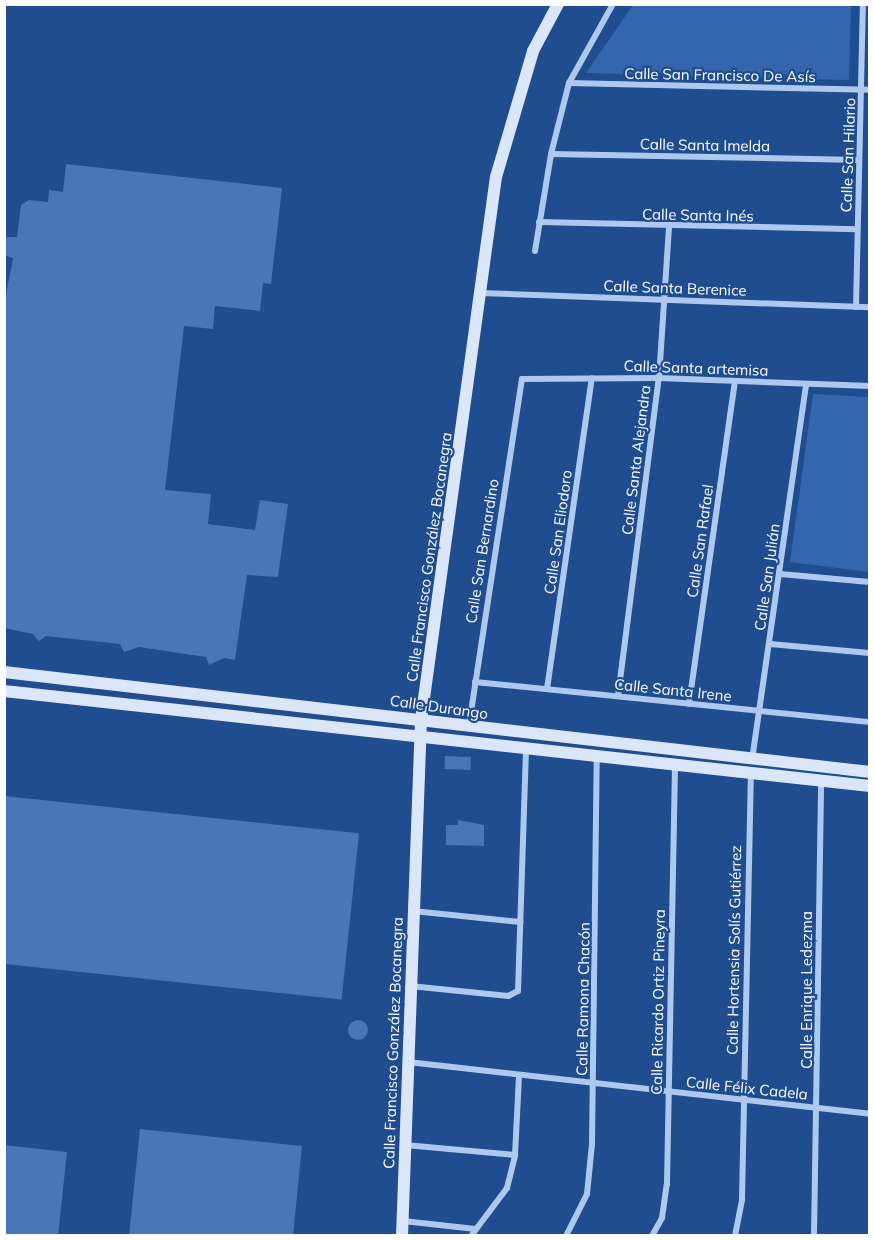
<!DOCTYPE html>
<html>
<head>
<meta charset="utf-8">
<style>
	body { margin:0 }
	#map { position:relative; width:874px; height:1240px; overflow:hidden; background:#1f4d8f; font-family:Mulish,sans-serif }
	div>[style] { position:absolute }
	[style*='--x'] { left:calc(var(--x)*1px); top:calc(var(--y)*1px); width:calc(var(--w)*1px); rotate:calc(var(--a)*1deg) }
	.green>* { inset:0; background:#3366ac }
	.building>* { inset:0; background:#4876b6; transform-origin:0 0 }
	.round { border-radius:50% }
	.street>* { height:6px; margin:-3px; padding:0 3px; transform-origin:3px; border-radius:3px; background:#aec9ed }
	.secondary>* { height:12px; margin:-6px; padding:0 6px; transform-origin:6px; border-radius:6px; background:#dbe7f9 }
	span { translate:-50% -50%; white-space:nowrap; text-align:center; line-height:1.15; -webkit-text-stroke:4.5px #1f4d8f; paint-order:stroke }
	.street-label { font-size:15px; color:#fff }
	.frame { position:absolute; inset:0; border:6px solid #fff; pointer-events:none }
</style>
</head>
<body>
<div id="map">
	<div class="green">
		<div style="clip-path:polygon(633px 5px,851px 5px,849px 80px,586px 73px)"></div>
		<div style="clip-path:polygon(813px 394px,869px 397px,869px 572px,790px 562px)"></div>
	</div>
	<div class="building">
		<div style="clip-path:polygon(66px 164px,282px 188px,271px 284px,263px 283px,260px 311px,215px 306px,213px 329px,184px 326px,165px 490px,211px 494px,208px 524px,255px 530px,260px 500px,288px 504px,278px 577px,247px 575px,235px 660px,224px 658px,209px 665px,206px 657px,139px 647px,124px 652px,120px 644px,46px 636px,39px 641px,33px 634px,4px 628px,4px 305px,13px 258px,4px 255px,4px 237px,17px 237px,21px 205px,29px 200px,48px 202px,49px 190px,63px 192px)"></div>
		<div style="left:445px;top:756px;width:26px;height:13px;rotate:2deg"></div>
		<div style="left:4px;top:796px;width:357px;height:167px;rotate:6deg"></div>
		<div style="clip-path:polygon(458px 820px,484px 825px,484px 846px,446px 845px,446px 825px,458px 825px)"></div>
		<div class="round" style="left:348px;top:1020px;width:20px;height:20px"></div>
		<div style="clip-path:polygon(140px 1129px,302px 1146px,293px 1236px,129px 1236px)"></div>
		<div style="clip-path:polygon(4px 1145px,67px 1152px,58px 1236px,4px 1236px)"></div>
	</div>
	<div class="street">
		<div style="--x:569;--y:83;--w:301;--a:1.3"></div>
		<div style="--x:551;--y:154;--w:308;--a:1.1"></div>
		<div style="--x:539;--y:222;--w:318;--a:1.3"></div>
		<div style="--x:535;--y:251;--w:98;--a:-80.6"></div>
		<div style="--x:551;--y:154;--w:73;--a:-75.8"></div>
		<div style="--x:569;--y:83;--w:90;--a:-60.9"></div>
		<div style="--x:481;--y:293;--w:389;--a:2.1"></div>
		<div style="--x:856;--y:307;--w:303;--a:-88.7"></div>
		<div style="--x:780;--y:574;--w:90;--a:5.1"></div>
		<div style="--x:770;--y:644;--w:100;--a:5.1"></div>
		<div style="--x:475;--y:682;--w:397;--a:5.8"></div>
		<div style="--x:547;--y:689;--w:314;--a:-81.8"></div>
		<div style="--x:618;--y:696;--w:321;--a:-82.7"></div>
		<div style="--x:659;--y:378;--w:151;--a:-86.2"></div>
		<div style="--x:689;--y:704;--w:326;--a:-81.9"></div>
		<div style="--x:469;--y:725;--w:350;--a:-81.3"></div>
		<div style="--x:522;--y:379;--w:137;--a:-0.4"></div>
		<div style="--x:659;--y:378;--w:211;--a:2.2"></div>
		<div style="--x:752;--y:760;--w:380;--a:-81.8"></div>
		<div style="--x:413;--y:911;--w:108;--a:5.9"></div>
		<div style="--x:410;--y:986;--w:99;--a:5.8"></div>
		<div style="--x:508;--y:996;--w:11;--a:-27"></div>
		<div style="--x:518;--y:991;--w:241;--a:-88.1"></div>
		<div style="--x:408;--y:1062;--w:465;--a:6.4"></div>
		<div style="--x:405;--y:1145;--w:110;--a:5.2"></div>
		<div style="--x:403;--y:1221;--w:73;--a:6.3"></div>
		<div style="--x:471;--y:1236;--w:60;--a:-53.1"></div>
		<div style="--x:507;--y:1188;--w:34;--a:-76"></div>
		<div style="--x:515;--y:1155;--w:80;--a:-87.1"></div>
		<div style="--x:566;--y:1236;--w:47;--a:-63.4"></div>
		<div style="--x:587;--y:1194;--w:50;--a:-84.3"></div>
		<div style="--x:592;--y:1144;--w:386;--a:-89.3"></div>
		<div style="--x:652;--y:1236;--w:21;--a:-61"></div>
		<div style="--x:662;--y:1218;--w:34;--a:-82"></div>
		<div style="--x:667;--y:1184;--w:417;--a:-88.9"></div>
		<div style="--x:735;--y:1236;--w:38;--a:-79"></div>
		<div style="--x:742;--y:1199;--w:428;--a:-88.8"></div>
		<div style="--x:814;--y:1236;--w:456;--a:-89.1"></div>
	</div>
	<div class="secondary">
		<div style="--x:4;--y:672;--w:872;--a:6.59"></div>
		<div style="--x:4;--y:691;--w:871;--a:6.26"></div>
		<div style="--x:402;--y:1236;--w:516;--a:-87.89"></div>
		<div style="--x:421;--y:720;--w:548;--a:-82.14"></div>
		<div style="--x:496;--y:177;--w:131;--a:-73.6"></div>
		<div style="--x:533;--y:51;--w:53;--a:-62"></div>
	</div>
	<div class="street-label">
		<span style="left:720px;top:75px;rotate:1deg">Calle San Francisco De Asís</span>
		<span style="left:705px;top:145px;rotate:1deg">Calle Santa Imelda</span>
		<span style="left:848px;top:155px;rotate:-88deg">Calle San Hilario</span>
		<span style="left:698px;top:215px;rotate:1deg">Calle Santa Inés</span>
		<span style="left:675px;top:288px;rotate:2deg">Calle Santa Berenice</span>
		<span style="left:696px;top:368px;rotate:2deg">Calle Santa artemisa</span>
		<span style="left:636px;top:460px;rotate:-83deg">Calle Santa Alejandra</span>
		<span style="left:558px;top:532px;rotate:-82deg">Calle San Eliodoro</span>
		<span style="left:700px;top:541px;rotate:-82deg">Calle San Rafael</span>
		<span style="left:482px;top:551px;rotate:-81deg">Calle San Bernardino</span>
		<span style="left:429px;top:557px;rotate:-82deg">Calle Francisco González Bocanegra</span>
		<span style="left:767px;top:577px;rotate:-82deg">Calle San Julián</span>
		<span style="left:673px;top:690px;rotate:6deg">Calle Santa Irene</span>
		<span style="left:439px;top:707px;rotate:8deg">Calle Durango</span>
		<span style="left:734px;top:950px;rotate:-89deg">Calle Hortensia Solís Gutiérrez</span>
		<span style="left:807px;top:990px;rotate:-90deg">Calle Enrique Ledezma</span>
		<span style="left:583px;top:999px;rotate:-89deg">Calle Ramona Chacón</span>
		<span style="left:658px;top:1002px;rotate:-89deg">Calle Ricardo Ortiz Pineyra</span>
		<span style="left:393px;top:1043px;rotate:-88deg">Calle Francisco González Bocanegra</span>
		<span style="left:747px;top:1088px;rotate:6deg">Calle Félix Cadela</span>
	</div>
	<div class="frame"></div>
</div>
</body>
</html>
